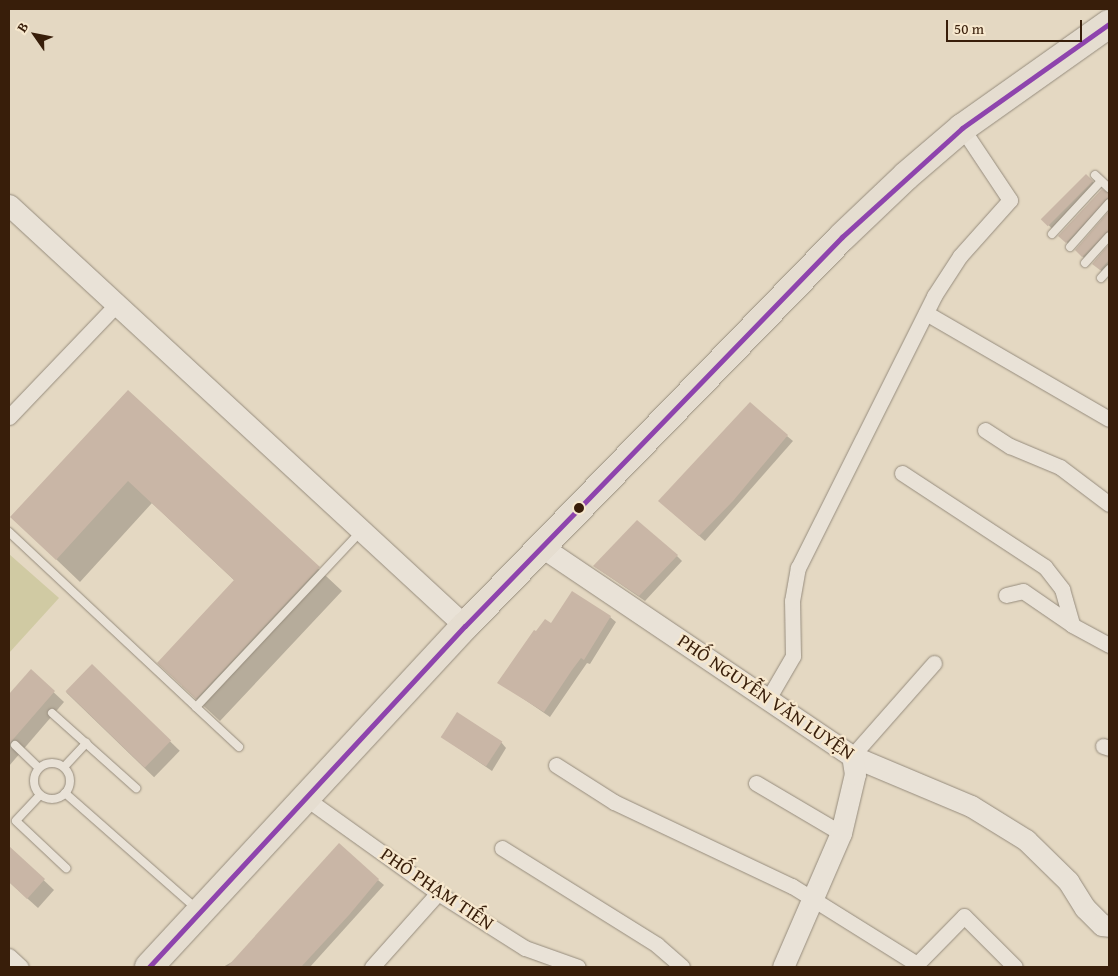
<!DOCTYPE html>
<html>
<head>
<meta charset="utf-8">
<style>
	body { margin:0 }
	#map { position:relative; width:1118px; height:976px; overflow:hidden; background:#e4d8c2; font-family:"Gentium Book Plus",serif }
	div>[style] { position:absolute }
	[style*='--x'] { left:calc(var(--x)*1px); top:calc(var(--y)*1px); width:calc(var(--w)*1px); rotate:calc(var(--a)*1deg) }
	.green>* { inset:0; background:#d0caa3 }
	.shadow>* { inset:0; background:#0003; transform-origin:0 0 }
	.building>* { inset:0; background:#c9b6a6; transform-origin:0 0 }
	.roads { filter:drop-shadow(0 0 1px #968c7d) drop-shadow(0 0 1px #968c7d) }
	.lane>* { height:8px; margin:-4px; padding:0 4px; transform-origin:4px; border-radius:4px; background:#e9e2d7 }
	.lane>.ring { margin:-4px; padding:0; box-sizing:content-box; background:none; border:8px solid #e9e2d7; border-radius:50% }
	.street>* { height:15px; margin:-7.5px; padding:0 7.5px; transform-origin:7.5px; border-radius:7.5px; background:#e9e2d7 }
	.secondary>* { height:21px; margin:-10.5px; padding:0 10.5px; transform-origin:10.5px; border-radius:10.5px; background:#e9e2d7 }
	.highway>* { height:28px; margin:-14px; padding:0 14px; transform-origin:14px; border-radius:14px; background:#e5ddd0 }
	.bus-1>* { height:5px; margin:-2.5px; padding:0 2.5px; transform-origin:2.5px; border-radius:2.5px; background:#8e44ad }
	.dots>* { width:14px; height:14px; translate:-50% -50%; box-sizing:border-box; border:2px solid #f7e8ce; border-radius:50% }
	span { translate:-50% -50%; white-space:nowrap; text-align:center; line-height:1.15; -webkit-text-stroke:4.5px #f7e8ce; paint-order:stroke }
	.street-label { font-size:19px; color:#381e0a }
	.frame { position:absolute; inset:0; border:10px solid #381e0a; pointer-events:none }
	.north { position:absolute; left:10px; top:10px; width:50px; height:50px; -webkit-text-stroke:4px #f7e8ce; paint-order:stroke; rotate:303deg; font-size:14px; font-weight:700; line-height:20px; text-align:center; color:#381e0a }
	.north::after { content:''; display:block; margin:auto; width:18px; height:22px; background:#381e0a; clip-path:polygon(50% 0,100% 100%,50% 72%,0 100%) }
	.scale { position:absolute; left:946px; top:20px; width:136px; height:22px; box-sizing:border-box; border:2px solid #381e0a; border-top:0; padding-left:6px; font-size:15px; line-height:18px; white-space:nowrap; color:#381e0a; -webkit-text-stroke:4px #f7e8ce; paint-order:stroke }
</style>
</head>
<body>
<div id="map">
	<div class="green">
		<div style="clip-path:polygon(9px 554px,59px 598px,9px 653px)"></div>
	</div>
	<div class="shadow">
		<div style="left:1086px;top:175px;width:17px;height:62px;rotate:45deg"></div>
		<div style="clip-path:polygon(1109px 194px,1109px 205px,1072px 247px,1060px 236px)"></div>
		<div style="clip-path:polygon(1109px 213px,1109px 239px,1088px 262px,1076px 250px)"></div>
		<div style="clip-path:polygon(1109px 246px,1109px 272px,1106px 275px,1094px 264px)"></div>
		<div style="clip-path:polygon(128px 391px,342px 591px,220px 721px,182px 686px,235px 581px,152px 503px,80px 582px,12px 517px)"></div>
		<div style="clip-path:polygon(787px 436px,793px 441px,705px 541px,665px 506px)"></div>
		<div style="clip-path:polygon(677px 556px,682px 561px,645px 601px,594px 566px)"></div>
		<div style="clip-path:polygon(610px 617px,616px 622px,590px 664px,587px 663px,578px 676px,550px 717px,499px 682px,552px 625px)"></div>
		<div style="left:92px;top:666px;width:122px;height:37px;rotate:44deg"></div>
		<div style="clip-path:polygon(31px 671px,64px 702px,9px 766px,9px 696px)"></div>
		<div style="clip-path:polygon(442px 737px,501px 742px,506px 748px,492px 771px)"></div>
		<div style="clip-path:polygon(9px 847px,54px 890px,38px 908px,9px 882px)"></div>
		<div style="clip-path:polygon(378px 880px,384px 885px,310px 967px,223px 967px)"></div>
	</div>
	<div class="building">
		<div style="left:1086px;top:174px;width:10px;height:64px;rotate:45deg"></div>
		<div style="clip-path:polygon(1102px 189px,1109px 193px,1109px 197px,1066px 243px,1058px 236px)"></div>
		<div style="clip-path:polygon(1109px 211px,1109px 230px,1082px 257px,1075px 250px)"></div>
		<div style="clip-path:polygon(1109px 244px,1109px 260px,1100px 270px,1092px 264px)"></div>
		<div style="clip-path:polygon(128px 390px,320px 567px,196px 699px,157px 663px,234px 580px,128px 481px,56px 560px,10px 517px)"></div>
		<div style="clip-path:polygon(750px 402px,788px 435px,733px 501px,699px 536px,658px 501px)"></div>
		<div style="clip-path:polygon(637px 520px,678px 555px,639px 596px,593px 566px)"></div>
		<div style="clip-path:polygon(572px 591px,611px 616px,584px 660px,581px 658px,572px 670px,544px 712px,497px 683px,534px 630px,536px 631px,545px 619px,551px 623px)"></div>
		<div style="left:92px;top:664px;width:110px;height:38px;rotate:44deg"></div>
		<div style="clip-path:polygon(31px 669px,55px 691px,9px 744px,9px 694px)"></div>
		<div style="left:457px;top:712px;width:54px;height:30px;rotate:33deg"></div>
		<div style="clip-path:polygon(339px 843px,379px 879px,349px 915px,301px 967px,227px 967px)"></div>
		<div style="clip-path:polygon(9px 846px,45px 879px,27px 899px,9px 882px)"></div>
	</div>
	<div class="roads">
		<div class="lane">
			<div style="--x:1095;--y:175;--w:19;--a:43"></div>
			<div style="--x:1052;--y:234;--w:72;--a:-47.2"></div>
			<div style="--x:1070;--y:247;--w:59;--a:-48.4"></div>
			<div style="--x:1085;--y:263;--w:36;--a:-48"></div>
			<div style="--x:1101;--y:278;--w:12;--a:-48"></div>
			<div style="--x:9;--y:532;--w:256;--a:43.1"></div>
			<div style="--x:52;--y:713;--w:113;--a:41.8"></div>
			<div style="--x:15;--y:745;--w:33;--a:44"></div>
			<div style="--x:239;--y:747;--w:59;--a:-137.1"></div>
			<div style="--x:196;--y:707;--w:241;--a:-46.8"></div>
			<div class="ring" style="left:34px;top:763px;width:28px;height:28px"></div>
			<div style="--x:64;--y:767;--w:33;--a:-47"></div>
			<div style="--x:65;--y:793;--w:176;--a:41.3"></div>
			<div style="--x:40;--y:795;--w:35;--a:133"></div>
			<div style="--x:16;--y:821;--w:69;--a:43.2"></div>
		</div>
		<div class="street">
			<div style="--x:926;--y:313;--w:211;--a:30.1"></div>
			<div style="--x:9;--y:417;--w:153;--a:-46.3"></div>
			<div style="--x:985;--y:430;--w:30;--a:33"></div>
			<div style="--x:1010;--y:446;--w:54;--a:22.8"></div>
			<div style="--x:1060;--y:467;--w:61;--a:37.1"></div>
			<div style="--x:902;--y:473;--w:171;--a:33.3"></div>
			<div style="--x:1045;--y:567;--w:28;--a:52"></div>
			<div style="--x:1062;--y:589;--w:37;--a:74"></div>
			<div style="--x:1072;--y:625;--w:42;--a:28.4"></div>
			<div style="--x:1006;--y:595;--w:17;--a:-13"></div>
			<div style="--x:1023;--y:591;--w:58;--a:34.5"></div>
			<div style="--x:768;--y:699;--w:50;--a:-59.8"></div>
			<div style="--x:793;--y:656;--w:55;--a:-91"></div>
			<div style="--x:792;--y:601;--w:34;--a:-80"></div>
			<div style="--x:798;--y:568;--w:304;--a:-63.4"></div>
			<div style="--x:934;--y:296;--w:48;--a:-57"></div>
			<div style="--x:960;--y:256;--w:75;--a:-48.2"></div>
			<div style="--x:1010;--y:200;--w:87;--a:-123.7"></div>
			<div style="--x:1103;--y:746;--w:6;--a:18"></div>
			<div style="--x:852;--y:756;--w:124;--a:-48.6"></div>
			<div style="--x:556;--y:765;--w:69;--a:32.5"></div>
			<div style="--x:614;--y:802;--w:197;--a:25.3"></div>
			<div style="--x:792;--y:886;--w:147;--a:32"></div>
			<div style="--x:917;--y:964;--w:67;--a:-45.6"></div>
			<div style="--x:964;--y:916;--w:72;--a:45"></div>
			<div style="--x:756;--y:783;--w:99;--a:30.5"></div>
			<div style="--x:304;--y:797;--w:165;--a:35.6"></div>
			<div style="--x:438;--y:893;--w:103;--a:32.3"></div>
			<div style="--x:525;--y:948;--w:56;--a:19.7"></div>
			<div style="--x:502;--y:848;--w:183;--a:32"></div>
			<div style="--x:657;--y:945;--w:33;--a:41"></div>
			<div style="--x:9;--y:956;--w:16;--a:43"></div>
			<div style="--x:372;--y:967;--w:99;--a:-48.3"></div>
		</div>
		<div class="secondary">
			<div style="--x:9;--y:205;--w:621;--a:42.71"></div>
			<div style="--x:542;--y:547;--w:374;--a:34"></div>
			<div style="--x:852;--y:756;--w:129;--a:22.8"></div>
			<div style="--x:971;--y:806;--w:65;--a:31.7"></div>
			<div style="--x:1026;--y:840;--w:59;--a:44.3"></div>
			<div style="--x:1068;--y:881;--w:32;--a:58"></div>
			<div style="--x:1085;--y:908;--w:24;--a:45"></div>
			<div style="--x:1102;--y:925;--w:7;--a:8"></div>
			<div style="--x:783;--y:967;--w:146;--a:-66.6"></div>
			<div style="--x:841;--y:833;--w:61;--a:-76.7"></div>
			<div style="--x:855;--y:774;--w:18;--a:-99"></div>
		</div>
		<div class="highway">
			<div style="--x:149;--y:967;--w:465;--a:-47.2"></div>
			<div style="--x:465;--y:626;--w:542;--a:-45.9"></div>
			<div style="--x:842;--y:237;--w:88;--a:-43.6"></div>
			<div style="--x:906;--y:176;--w:74;--a:-40.6"></div>
			<div style="--x:962;--y:128;--w:180;--a:-35.3"></div>
		</div>
	</div>
	<div class="bus-1">
		<div style="--x:149;--y:967;--w:465;--a:-47.2"></div>
		<div style="--x:465;--y:626;--w:542;--a:-45.9"></div>
		<div style="--x:842;--y:237;--w:162;--a:-42.2"></div>
		<div style="--x:962;--y:128;--w:180;--a:-35.3"></div>
	</div>
	<div class="dots">
		<div style="left:579px;top:508px;background:#381e0a"></div>
	</div>
	<div class="street-label">
		<span style="left:766px;top:697px;rotate:34deg">PHỐ NGUYỄN VĂN LUYỆN</span>
		<span style="left:437px;top:889px;rotate:34deg">PHỐ PHẠM TIẾN</span>
	</div>
	<div class="frame"></div>
	<div class="north">B</div>
	<div class="scale">50 m</div>
</div>
</body>
</html>
